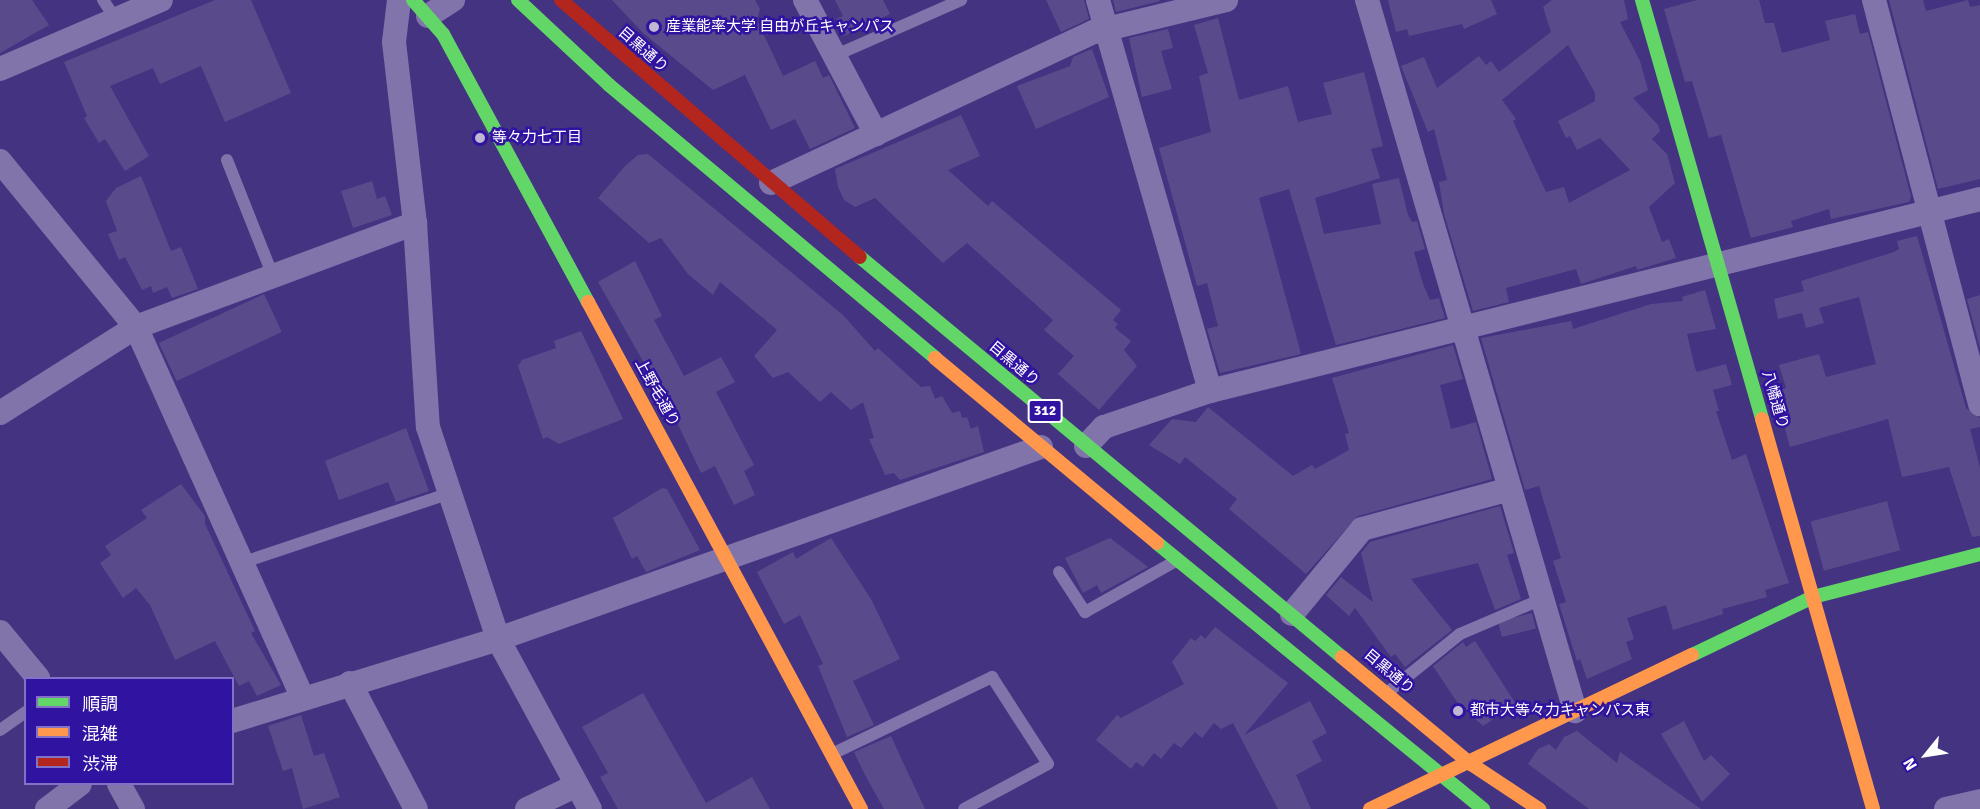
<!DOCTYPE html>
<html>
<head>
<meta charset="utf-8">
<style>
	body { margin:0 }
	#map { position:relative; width:1980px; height:809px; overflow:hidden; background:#443381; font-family:Signika,"Noto Sans JP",sans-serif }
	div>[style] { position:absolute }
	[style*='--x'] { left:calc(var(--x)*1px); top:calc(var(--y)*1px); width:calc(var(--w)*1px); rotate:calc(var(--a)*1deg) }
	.building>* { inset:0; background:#594b8b; transform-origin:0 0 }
	.lane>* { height:12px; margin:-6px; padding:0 6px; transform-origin:6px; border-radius:6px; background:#8074aa }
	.street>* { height:24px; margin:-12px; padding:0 12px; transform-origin:12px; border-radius:12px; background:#8074aa }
	.fast>* { height:14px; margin:-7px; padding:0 7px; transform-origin:7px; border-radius:7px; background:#63d668 }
	.slow>* { height:14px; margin:-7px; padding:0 7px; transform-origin:7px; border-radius:7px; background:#ff974d }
	.jam>* { height:14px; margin:-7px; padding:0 7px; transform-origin:7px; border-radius:7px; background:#b3261e }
	.dots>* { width:16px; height:16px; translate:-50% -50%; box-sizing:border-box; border:3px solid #3113a1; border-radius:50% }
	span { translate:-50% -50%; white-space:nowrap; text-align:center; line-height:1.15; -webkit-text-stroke:5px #3113a1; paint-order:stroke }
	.shield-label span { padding:2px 4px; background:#3113a1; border:2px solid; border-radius:4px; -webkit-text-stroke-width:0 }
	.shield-label { font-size:14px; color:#fff; font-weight:700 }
	.poi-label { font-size:15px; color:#fff }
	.left { translate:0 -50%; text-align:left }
	.street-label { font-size:15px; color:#fff }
	.legend { position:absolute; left:24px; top:677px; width:210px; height:108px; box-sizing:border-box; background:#3113a1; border:2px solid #8371c7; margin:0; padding:8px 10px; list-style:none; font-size:18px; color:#fff }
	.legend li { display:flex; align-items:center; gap:12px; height:30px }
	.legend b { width:30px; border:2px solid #8371c7 }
	.north { position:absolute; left:1896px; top:725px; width:60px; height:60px; -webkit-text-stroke:4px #3113a1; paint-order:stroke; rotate:240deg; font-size:16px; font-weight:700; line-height:24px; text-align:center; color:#fff }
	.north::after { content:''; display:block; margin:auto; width:21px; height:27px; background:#fff; clip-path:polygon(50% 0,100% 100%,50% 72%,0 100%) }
</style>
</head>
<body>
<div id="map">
	<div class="building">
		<div style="clip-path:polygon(0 0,32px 0,49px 25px,0 53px)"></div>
		<div style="clip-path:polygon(215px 0,251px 0,291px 93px,225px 122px,201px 66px,160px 84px,153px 68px,110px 86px,149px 156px,125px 171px,105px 139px,99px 143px,84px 118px,87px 116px,64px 62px)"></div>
		<div style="clip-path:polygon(612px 0,755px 0,760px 9px,757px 20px,783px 76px,815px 61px,823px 78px,829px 75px,855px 128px,810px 149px,795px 119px,771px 130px,745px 75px,713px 90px,643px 33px)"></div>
		<div style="clip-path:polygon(835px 0,883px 0,890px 14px,844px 36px,836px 19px,843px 16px)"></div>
		<div style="clip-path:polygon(1046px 0,1084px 0,1089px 19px,1061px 32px)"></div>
		<div style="clip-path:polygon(1113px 0,1159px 0,1160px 1px,1116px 12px)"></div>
		<div style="clip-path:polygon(1388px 0,1491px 0,1497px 14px,1464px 29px,1462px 24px,1409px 36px,1407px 29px,1396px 32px)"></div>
		<div style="clip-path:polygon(evenodd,1552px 0,1624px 0,1628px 19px,1620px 22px,1640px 61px,1648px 90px,1633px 98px,1658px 125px,1660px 131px,1652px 139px,1667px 154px,1675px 183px,1649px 207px,1662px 242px,1669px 239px,1676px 258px,1637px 270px,1636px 266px,1581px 284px,1576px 269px,1506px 288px,1509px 302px,1473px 311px,1444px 214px,1439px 182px,1447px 180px,1434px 129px,1428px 132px,1401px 66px,1424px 57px,1437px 88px,1479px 56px,1486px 65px,1491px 61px,1499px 72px,1551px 32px,1543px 7px,1552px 0,1568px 45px,1595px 93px,1595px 101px,1558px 121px,1566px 138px,1570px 136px,1577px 150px,1600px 138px,1630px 170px,1569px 203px,1564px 187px,1546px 192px,1513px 121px,1516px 119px,1502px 100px,1568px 45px)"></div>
		<div style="clip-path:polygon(1697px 0,1759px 0,1765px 23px,1774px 23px,1782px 53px,1830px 40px,1825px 21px,1855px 14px,1860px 34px,1868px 32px,1911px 197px,1909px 202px,1831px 219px,1829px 209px,1791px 221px,1793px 227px,1751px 238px,1721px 135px,1709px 138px,1692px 81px,1685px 82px,1664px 9px)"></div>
		<div style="clip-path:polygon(1889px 0,1923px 0,1926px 11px,1968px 0,1970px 7px,1980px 5px,1980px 179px,1938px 189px)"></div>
		<div style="clip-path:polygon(1218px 18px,1239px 100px,1288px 86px,1298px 122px,1332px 114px,1323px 83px,1364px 72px,1383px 146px,1371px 149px,1380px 178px,1315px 198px,1324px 234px,1381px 224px,1372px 184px,1399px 178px,1408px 215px,1412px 222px,1417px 221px,1425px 249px,1414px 252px,1423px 284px,1430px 300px,1439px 298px,1445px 318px,1336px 345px,1289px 189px,1259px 198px,1301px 354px,1220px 373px,1207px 329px,1218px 326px,1207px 283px,1197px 286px,1159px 148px,1211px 132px,1199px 76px,1208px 73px,1194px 25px)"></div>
		<div style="clip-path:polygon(1168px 29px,1173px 48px,1161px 51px,1172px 89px,1142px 97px,1129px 38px)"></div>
		<div style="clip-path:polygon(1092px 49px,1109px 97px,1036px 129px,1017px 86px,1070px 66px,1073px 57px)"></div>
		<div style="clip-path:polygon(961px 115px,980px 156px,948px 170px,988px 206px,992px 201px,1121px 310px,1113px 320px,1118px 324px,1115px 328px,1131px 341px,1124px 350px,1137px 366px,1099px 410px,1058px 374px,1074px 356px,1044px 330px,1053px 320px,967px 243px,943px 263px,875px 198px,855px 207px,844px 200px,838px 187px,835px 169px)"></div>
		<div style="clip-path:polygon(648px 154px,843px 315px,875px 351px,878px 348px,921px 387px,930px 386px,935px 399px,942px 396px,952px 413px,960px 411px,962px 418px,967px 417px,971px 429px,978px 426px,984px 452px,900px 480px,894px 473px,885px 475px,869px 439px,874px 438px,863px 402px,851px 410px,831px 392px,820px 402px,788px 372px,773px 378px,754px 356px,777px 330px,720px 282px,713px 295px,688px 274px,661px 238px,649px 243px,598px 198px,625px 166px,638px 155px)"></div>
		<div style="clip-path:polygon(141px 176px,171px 251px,181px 247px,198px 289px,172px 298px,167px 287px,153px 293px,151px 286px,142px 290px,125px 257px,119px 260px,108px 234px,117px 231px,106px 201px,116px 188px)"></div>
		<div style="clip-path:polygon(372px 181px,377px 199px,385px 196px,392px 215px,353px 228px,341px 191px)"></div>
		<div style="clip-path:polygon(1917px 236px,1966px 408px,1980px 418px,1980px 427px,1970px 429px,1980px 468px,1980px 536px,1972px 537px,1949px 467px,1902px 477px,1888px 419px,1790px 447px,1775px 392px,1786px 388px,1779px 365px,1819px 354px,1826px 377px,1876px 364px,1859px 297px,1819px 308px,1824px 323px,1806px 328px,1802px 313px,1778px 319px,1774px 299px,1804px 291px,1801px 281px,1894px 252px,1899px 249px,1897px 241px)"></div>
		<div style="clip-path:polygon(635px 261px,662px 316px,654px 320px,684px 376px,721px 357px,735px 382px,716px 392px,754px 465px,744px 471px,755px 495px,734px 505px,715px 466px,701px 473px,673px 414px,598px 282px)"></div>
		<div style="clip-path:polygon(1705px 290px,1716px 329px,1687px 334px,1695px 368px,1697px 372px,1726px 364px,1732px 385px,1713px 390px,1719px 411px,1716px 411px,1732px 460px,1746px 454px,1789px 583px,1765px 590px,1767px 597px,1722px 609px,1723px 614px,1673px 630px,1666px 605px,1627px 618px,1634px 639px,1626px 642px,1632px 659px,1587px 679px,1580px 659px,1577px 661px,1559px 604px,1566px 602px,1553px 561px,1561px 558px,1539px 486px,1525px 490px,1481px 338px,1571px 321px,1573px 329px,1651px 304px,1683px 301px,1682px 297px)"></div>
		<div style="left:264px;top:294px;width:42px;height:116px;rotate:65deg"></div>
		<div style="clip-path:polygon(1980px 295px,1980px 348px,1967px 299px)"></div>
		<div style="clip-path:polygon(581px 331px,623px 419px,559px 444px,547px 437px,543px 439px,518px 366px,522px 360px,556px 348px,554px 341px)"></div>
		<div style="clip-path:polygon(1453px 345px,1463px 379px,1440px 385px,1451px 429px,1476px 422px,1492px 479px,1358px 516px,1306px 574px,1229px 509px,1237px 499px,1185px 457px,1180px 464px,1149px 445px,1172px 419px,1196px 422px,1208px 407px,1293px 476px,1312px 465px,1315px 469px,1349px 450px,1345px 434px,1349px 433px,1332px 378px)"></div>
		<div style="clip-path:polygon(406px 428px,429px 491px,396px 502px,388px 482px,339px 500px,325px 461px)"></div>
		<div style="clip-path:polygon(181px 484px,205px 516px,205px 524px,255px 631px,251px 633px,281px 685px,257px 696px,249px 681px,239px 686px,215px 641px,175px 660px,150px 605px,136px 588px,123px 598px,100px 563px,111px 555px,105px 546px,147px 518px,141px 510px)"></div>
		<div style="clip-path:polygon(662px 488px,667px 489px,700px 550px,646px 572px,637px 556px,632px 559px,613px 518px)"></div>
		<div style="left:1887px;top:501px;width:51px;height:79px;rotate:75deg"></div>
		<div style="clip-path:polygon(1500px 506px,1514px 553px,1507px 555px,1521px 599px,1495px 610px,1478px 563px,1411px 579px,1452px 630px,1405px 667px,1395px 654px,1391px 657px,1355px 608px,1349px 616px,1326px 595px,1341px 577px,1373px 602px,1361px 553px,1370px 542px)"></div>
		<div style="clip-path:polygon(831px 538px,871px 599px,900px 659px,853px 681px,874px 725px,847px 737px,818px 666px,823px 664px,800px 615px,784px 624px,757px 572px,793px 552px,796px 559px)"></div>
		<div style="clip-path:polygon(1110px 538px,1148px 567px,1101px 593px,1097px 585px,1083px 593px,1065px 558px)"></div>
		<div style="left:1532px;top:613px;width:16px;height:35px;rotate:76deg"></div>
		<div style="clip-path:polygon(1215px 627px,1288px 683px,1244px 735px,1310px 701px,1327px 733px,1312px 741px,1322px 761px,1296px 775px,1311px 809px,1278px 809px,1233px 723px,1221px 729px,1214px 723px,1202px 738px,1195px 732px,1181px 748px,1174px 743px,1161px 759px,1154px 753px,1143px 767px,1136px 762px,1131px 769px,1096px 740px,1117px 715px,1121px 718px,1184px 684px,1172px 662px,1191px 638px,1195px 641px,1201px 635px,1205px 639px)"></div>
		<div style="clip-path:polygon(1475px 641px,1516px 704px,1483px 726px,1457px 702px,1433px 666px,1463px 642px,1466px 647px)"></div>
		<div style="clip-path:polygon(643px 693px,706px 803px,752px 777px,770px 809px,618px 809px,600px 777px,608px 773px,582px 727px)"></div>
		<div style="clip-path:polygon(301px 715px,314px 756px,324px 753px,340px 797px,303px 809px,292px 768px,283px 771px,268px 726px)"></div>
		<div style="clip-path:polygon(1684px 721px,1704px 761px,1711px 755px,1730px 774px,1702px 802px,1661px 734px)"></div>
		<div style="clip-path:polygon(1577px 731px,1617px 763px,1620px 752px,1701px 809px,1589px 809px,1528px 764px,1538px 749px,1549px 744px,1556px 750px,1564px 737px)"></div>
		<div style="clip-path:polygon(891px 736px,901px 758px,925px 809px,884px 809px,865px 775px,854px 752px)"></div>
	</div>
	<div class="lane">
		<div style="--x:103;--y:0;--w:23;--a:56"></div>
		<div style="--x:834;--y:56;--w:139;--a:-23.8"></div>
		<div style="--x:227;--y:160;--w:125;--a:68.4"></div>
		<div style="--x:241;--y:563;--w:220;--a:-18.5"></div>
		<div style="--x:1059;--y:572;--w:48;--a:57"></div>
		<div style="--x:1085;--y:612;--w:104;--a:-29.3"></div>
		<div style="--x:1388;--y:692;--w:92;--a:-38.9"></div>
		<div style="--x:1460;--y:634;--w:89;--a:-23.1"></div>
		<div style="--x:0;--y:730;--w:32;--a:-35"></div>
		<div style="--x:832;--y:754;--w:178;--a:-25.7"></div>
		<div style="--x:992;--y:677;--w:103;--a:57.2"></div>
		<div style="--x:1048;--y:764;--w:95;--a:151.8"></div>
	</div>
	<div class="street">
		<div style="--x:399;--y:0;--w:42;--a:96.8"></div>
		<div style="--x:394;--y:42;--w:182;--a:83.4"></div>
		<div style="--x:415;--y:223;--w:204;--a:86.4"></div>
		<div style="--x:428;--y:427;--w:223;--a:71.7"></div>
		<div style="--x:498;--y:639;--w:193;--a:61.6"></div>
		<div style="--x:805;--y:0;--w:152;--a:62.1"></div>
		<div style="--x:1098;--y:0;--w:407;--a:74"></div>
		<div style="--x:1367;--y:0;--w:741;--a:73.69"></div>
		<div style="--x:1874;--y:0;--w:418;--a:75.3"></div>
		<div style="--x:428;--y:16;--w:30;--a:-33"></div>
		<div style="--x:0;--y:69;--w:175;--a:-23.2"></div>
		<div style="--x:0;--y:161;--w:215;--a:50.7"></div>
		<div style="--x:136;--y:327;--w:406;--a:65.8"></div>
		<div style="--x:771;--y:183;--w:357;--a:-25.1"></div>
		<div style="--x:1094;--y:32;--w:136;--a:-13.6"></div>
		<div style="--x:0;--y:413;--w:161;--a:-32.3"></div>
		<div style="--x:136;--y:327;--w:298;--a:-20.4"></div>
		<div style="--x:1086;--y:446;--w:26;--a:-47"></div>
		<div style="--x:1104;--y:427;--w:112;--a:-18.8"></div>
		<div style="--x:1210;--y:391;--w:794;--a:-14"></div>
		<div style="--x:1292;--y:614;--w:110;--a:-50.5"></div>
		<div style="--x:1362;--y:529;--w:153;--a:-15.1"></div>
		<div style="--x:0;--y:632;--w:60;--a:50.4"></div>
		<div style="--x:350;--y:683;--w:142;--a:62.4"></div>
		<div style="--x:232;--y:721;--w:278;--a:-17.1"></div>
		<div style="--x:498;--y:639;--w:576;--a:-19.47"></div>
		<div style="--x:119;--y:784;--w:29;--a:61"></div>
		<div style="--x:47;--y:809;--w:41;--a:-37.1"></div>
		<div style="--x:527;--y:809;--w:55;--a:-25.6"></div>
		<div style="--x:1946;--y:809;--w:35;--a:-13"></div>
	</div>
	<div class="fast">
		<div style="--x:413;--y:0;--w:45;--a:48.6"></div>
		<div style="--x:443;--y:34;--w:305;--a:61.6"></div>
		<div style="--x:518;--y:0;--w:125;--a:43"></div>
		<div style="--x:609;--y:85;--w:425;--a:39.9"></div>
		<div style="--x:1642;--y:0;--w:436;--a:74"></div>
		<div style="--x:860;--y:257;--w:626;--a:39.69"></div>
		<div style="--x:1157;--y:543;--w:421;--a:39.2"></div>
		<div style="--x:1692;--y:655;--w:134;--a:-25.6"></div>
		<div style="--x:1813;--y:597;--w:172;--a:-14.4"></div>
	</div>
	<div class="slow">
		<div style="--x:588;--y:302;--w:576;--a:61.7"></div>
		<div style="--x:935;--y:358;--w:289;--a:39.8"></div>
		<div style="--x:1762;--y:419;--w:405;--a:74.1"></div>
		<div style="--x:1342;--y:657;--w:168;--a:39.7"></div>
		<div style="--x:1471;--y:764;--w:82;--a:33.5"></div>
		<div style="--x:1370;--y:809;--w:357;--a:-25.6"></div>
	</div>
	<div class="jam">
		<div style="--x:561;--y:0;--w:394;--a:40.7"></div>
	</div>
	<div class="dots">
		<div style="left:654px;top:27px;background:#beb8d3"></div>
		<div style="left:480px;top:138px;background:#beb8d3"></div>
		<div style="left:1458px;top:711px;background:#beb8d3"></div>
	</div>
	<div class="shield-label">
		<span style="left:1045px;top:411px">312</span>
	</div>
	<div class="poi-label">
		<span class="left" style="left:666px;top:27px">産業能率大学 自由が丘キャンパス</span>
		<span class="left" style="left:492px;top:138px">等々力七丁目</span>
		<span class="left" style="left:1470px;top:711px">都市大等々力キャンパス東</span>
	</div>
	<div class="street-label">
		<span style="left:643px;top:50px;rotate:41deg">目黒通り</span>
		<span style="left:1014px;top:364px;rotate:40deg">目黒通り</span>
		<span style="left:657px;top:393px;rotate:61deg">上野毛通り</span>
		<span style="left:1775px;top:400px;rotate:74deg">八幡通り</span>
		<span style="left:1389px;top:672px;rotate:40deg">目黒通り</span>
	</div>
	<ul class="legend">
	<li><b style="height:8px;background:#63d668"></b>順調</li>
	<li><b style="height:8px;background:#ff974d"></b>混雑</li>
	<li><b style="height:8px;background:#b3261e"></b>渋滞</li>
	</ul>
	<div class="north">N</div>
</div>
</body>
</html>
